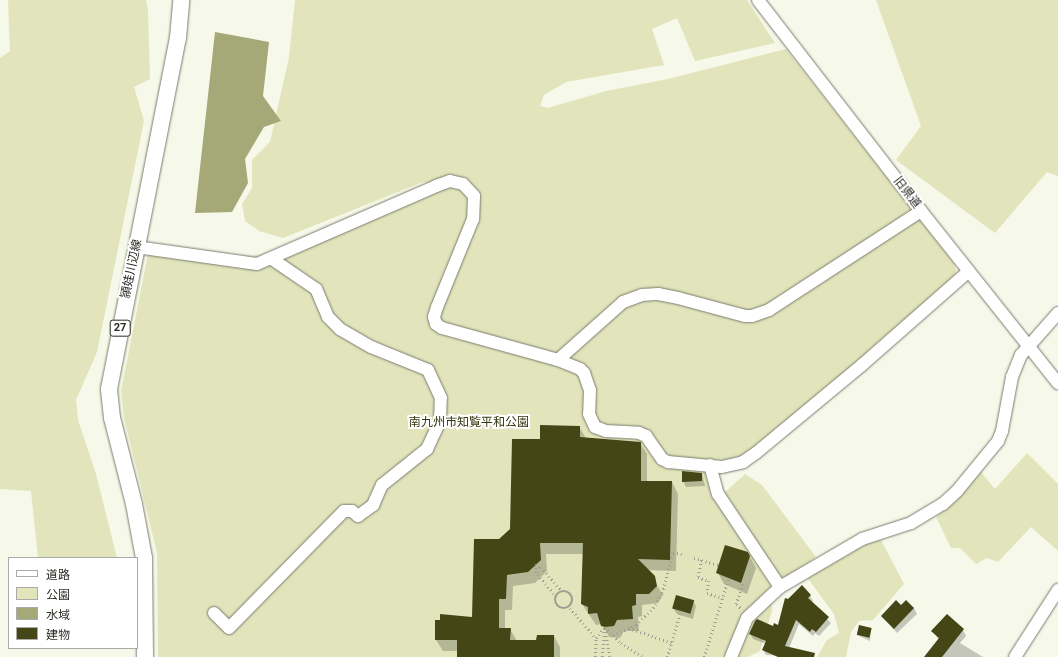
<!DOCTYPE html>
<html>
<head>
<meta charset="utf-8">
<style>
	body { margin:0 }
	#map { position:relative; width:1058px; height:657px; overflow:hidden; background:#f6f8e9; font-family:Roboto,"Noto Sans JP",sans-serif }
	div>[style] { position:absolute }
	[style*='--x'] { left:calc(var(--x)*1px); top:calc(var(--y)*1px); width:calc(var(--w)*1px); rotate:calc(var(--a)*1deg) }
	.green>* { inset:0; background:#e2e5bb }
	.water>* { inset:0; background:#a5a877 }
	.shadow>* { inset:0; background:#0003 }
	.building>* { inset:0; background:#444616; transform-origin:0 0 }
	.path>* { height:2.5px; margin-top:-1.25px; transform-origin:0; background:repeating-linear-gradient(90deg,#9d9e93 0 1px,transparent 0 4px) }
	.path>.ring { margin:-1.25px; padding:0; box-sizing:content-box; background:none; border:2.5px solid #9d9e93; border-radius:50% }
	.roads { filter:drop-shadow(0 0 1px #797b6e) drop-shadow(0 0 1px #797b6e) }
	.minor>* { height:12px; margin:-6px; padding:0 6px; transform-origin:6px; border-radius:6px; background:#fff }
	.major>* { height:16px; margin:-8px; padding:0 8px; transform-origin:8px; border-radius:8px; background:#fff }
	span { translate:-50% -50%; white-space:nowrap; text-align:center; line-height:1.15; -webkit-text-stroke:4px #fff; paint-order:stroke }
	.shield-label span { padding:1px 3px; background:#fff; border:1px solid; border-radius:3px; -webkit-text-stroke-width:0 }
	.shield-label { font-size:11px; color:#2a2a25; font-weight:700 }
	.street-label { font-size:12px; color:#2a2a25 }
	.park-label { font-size:12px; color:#33350d }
	.legend { position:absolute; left:8px; top:557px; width:130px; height:92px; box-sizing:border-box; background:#fff; border:1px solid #aaaaa8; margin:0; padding:5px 7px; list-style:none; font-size:12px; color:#2a2a25 }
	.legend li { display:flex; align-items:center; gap:8px; height:20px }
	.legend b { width:20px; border:1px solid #aaaaa8 }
</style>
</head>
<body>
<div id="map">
	<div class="green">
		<div style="clip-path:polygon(8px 0,146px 0,148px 10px,150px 79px,134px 87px,144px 121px,97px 352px,76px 400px,78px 420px,96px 474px,117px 558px,38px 558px,31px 491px,0 489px,0 58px,10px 51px)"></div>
		<div style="clip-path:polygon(295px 0,747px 0,775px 43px,695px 61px,677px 18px,652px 29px,664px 65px,566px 82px,544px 95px,540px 106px,548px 108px,606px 91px,668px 79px,786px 49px,954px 263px,957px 275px,854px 367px,743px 456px,730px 460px,702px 459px,770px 579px,772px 611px,760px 651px,748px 657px,158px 657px,157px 553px,124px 418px,121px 391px,150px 244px,240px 256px,269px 255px,434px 183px,423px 182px,283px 238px,259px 231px,245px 221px,242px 204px,252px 188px,252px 160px,270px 142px,289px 57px)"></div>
		<div style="clip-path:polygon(876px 0,1058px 0,1058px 176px,1047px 172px,995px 233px,896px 160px,921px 126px)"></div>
		<div style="clip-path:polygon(1027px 453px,1058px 484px,1058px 551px,1031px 527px,998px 562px,987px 558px,976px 564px,960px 548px,951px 548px,936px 517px,956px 501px,981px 472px,995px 489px)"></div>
		<div style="clip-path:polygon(745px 474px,762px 485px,816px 557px,780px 581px,723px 494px)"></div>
		<div style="clip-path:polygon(880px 538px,904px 584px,873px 620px,859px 621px,851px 632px,846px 657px,817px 657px,827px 640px,839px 633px,834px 614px,806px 576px,860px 545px)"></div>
	</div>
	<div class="water">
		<div style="clip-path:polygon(215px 32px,269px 42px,263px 96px,281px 121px,264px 127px,245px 159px,248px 183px,232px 212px,195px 213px)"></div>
	</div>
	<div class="shadow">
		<div style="clip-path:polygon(579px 427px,586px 438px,640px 443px,647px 454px,647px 482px,672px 482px,678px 494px,676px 571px,647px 570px,663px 595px,658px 603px,642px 605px,642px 616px,638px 617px,639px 631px,624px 631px,620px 638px,609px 637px,602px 624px,596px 625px,582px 604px,584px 554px,546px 554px,547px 571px,535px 583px,513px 586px,512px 610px,505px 610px,505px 629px,510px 629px,517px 641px,537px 641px,554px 636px,560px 647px,560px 657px,458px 657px,458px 651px,443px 651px,436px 640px,473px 618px,499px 540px,511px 529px,541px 440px)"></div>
		<div style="clip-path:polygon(702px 474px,705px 486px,686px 487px,683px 481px)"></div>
		<div style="clip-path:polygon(750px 557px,756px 568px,747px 594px,724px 584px,718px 573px)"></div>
		<div style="clip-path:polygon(810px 596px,813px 601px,811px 603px,831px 623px,819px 636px,815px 633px,813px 636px,799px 624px,789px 648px,806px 657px,766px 655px,763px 650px,766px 644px,753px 639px,750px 634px,778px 626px,788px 600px)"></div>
		<div style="clip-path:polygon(693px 601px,696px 606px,693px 619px,677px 614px,673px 608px)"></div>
		<div style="clip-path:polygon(914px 608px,917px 614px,897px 633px,882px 616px)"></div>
		<div style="clip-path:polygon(871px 629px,870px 641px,857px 635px)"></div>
		<div style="clip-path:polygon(963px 630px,966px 636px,960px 643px,983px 657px,927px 657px,939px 640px,932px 631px)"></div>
	</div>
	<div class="building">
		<div style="clip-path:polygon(540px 425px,580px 426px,580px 437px,641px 442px,641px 481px,672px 481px,670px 560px,638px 559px,655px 576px,657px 586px,649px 594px,636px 594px,636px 605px,632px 606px,633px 619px,617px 620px,614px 626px,605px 627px,601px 626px,597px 613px,588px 614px,588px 607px,581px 604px,583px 543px,540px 543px,541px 560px,528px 572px,507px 575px,506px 599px,499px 599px,499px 628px,511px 628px,510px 640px,536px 640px,537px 635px,554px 635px,554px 657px,457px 657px,457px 640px,435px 640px,435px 620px,440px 620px,440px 614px,472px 617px,474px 539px,499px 539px,510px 529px,512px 439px,540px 439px)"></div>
		<div style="clip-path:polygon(682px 471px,702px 473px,702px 481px,682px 482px)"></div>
		<div style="clip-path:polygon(725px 545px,748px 552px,750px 556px,741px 583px,716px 573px)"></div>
		<div style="clip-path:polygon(802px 585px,811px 595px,808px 598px,829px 617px,816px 632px,812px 629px,810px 632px,796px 620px,785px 646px,815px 653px,814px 657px,778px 657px,762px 650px,766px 641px,749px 634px,755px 621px,757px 619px,773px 626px,774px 623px,778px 625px,785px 598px,788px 599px)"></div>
		<div style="left:676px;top:595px;width:19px;height:14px;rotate:16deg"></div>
		<div style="clip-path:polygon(896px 600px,901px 605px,906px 600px,914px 608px,894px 629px,881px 616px)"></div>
		<div style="clip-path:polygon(947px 614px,964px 629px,942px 657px,924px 657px,939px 638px,931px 631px)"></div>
		<div style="left:859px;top:625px;width:13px;height:10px;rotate:13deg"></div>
	</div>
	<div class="path">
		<div style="--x:694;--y:558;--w:26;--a:16"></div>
		<div style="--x:702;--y:560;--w:17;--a:103"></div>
		<div style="--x:698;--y:577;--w:12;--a:20"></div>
		<div style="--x:709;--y:581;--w:12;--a:99"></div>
		<div style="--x:707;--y:593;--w:16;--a:18"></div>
		<div class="ring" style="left:555px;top:591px;width:15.5px;height:15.5px"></div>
		<div style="--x:556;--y:597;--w:31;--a:-130"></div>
		<div style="--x:536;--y:573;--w:8;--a:-97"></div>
		<div style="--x:535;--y:565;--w:6;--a:18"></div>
		<div style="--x:541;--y:567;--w:32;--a:49"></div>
		<div style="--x:570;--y:608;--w:40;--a:49"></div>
		<div style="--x:740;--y:608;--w:6;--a:-135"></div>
		<div style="--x:736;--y:604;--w:23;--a:-72"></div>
		<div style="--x:605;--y:627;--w:23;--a:45"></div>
		<div style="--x:621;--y:643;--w:26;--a:32"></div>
		<div style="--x:605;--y:628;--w:29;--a:80"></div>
		<div style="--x:629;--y:628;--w:46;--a:19.2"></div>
		<div style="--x:613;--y:635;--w:25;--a:-23"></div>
		<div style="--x:636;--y:625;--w:24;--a:-45"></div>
		<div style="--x:653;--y:608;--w:17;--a:-59"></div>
		<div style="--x:662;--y:593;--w:42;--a:-75"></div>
		<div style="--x:673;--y:552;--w:12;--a:14"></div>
		<div style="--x:595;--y:657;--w:19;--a:-87"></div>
		<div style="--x:596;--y:638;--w:14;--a:-51"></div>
		<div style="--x:602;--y:657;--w:25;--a:-85"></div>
		<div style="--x:667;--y:657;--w:48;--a:-73.1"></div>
		<div style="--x:704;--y:657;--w:81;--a:-72.7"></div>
	</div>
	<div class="roads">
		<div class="minor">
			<div style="--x:758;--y:0;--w:267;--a:52.3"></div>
			<div style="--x:921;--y:211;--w:220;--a:51.5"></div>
			<div style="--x:136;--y:247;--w:122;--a:8"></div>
			<div style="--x:257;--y:264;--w:195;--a:-23.5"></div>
			<div style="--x:436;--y:186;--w:15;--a:-20"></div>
			<div style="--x:450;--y:181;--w:13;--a:13"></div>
			<div style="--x:463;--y:184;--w:16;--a:47"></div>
			<div style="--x:474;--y:196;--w:23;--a:92"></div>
			<div style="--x:473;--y:219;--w:95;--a:112.2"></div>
			<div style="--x:437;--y:307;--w:10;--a:107"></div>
			<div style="--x:434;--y:317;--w:7;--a:74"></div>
			<div style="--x:436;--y:324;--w:7;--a:34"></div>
			<div style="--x:442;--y:328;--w:120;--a:15.4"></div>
			<div style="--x:558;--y:360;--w:24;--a:22"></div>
			<div style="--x:580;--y:369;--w:6;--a:45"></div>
			<div style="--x:584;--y:373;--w:18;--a:71"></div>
			<div style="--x:590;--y:390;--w:24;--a:92"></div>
			<div style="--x:589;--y:414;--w:14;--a:65"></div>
			<div style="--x:595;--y:427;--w:12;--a:20"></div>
			<div style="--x:606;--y:431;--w:33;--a:3"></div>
			<div style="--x:639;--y:433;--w:8;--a:23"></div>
			<div style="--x:646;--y:436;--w:28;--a:55"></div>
			<div style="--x:662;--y:459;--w:7;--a:27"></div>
			<div style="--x:668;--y:462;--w:54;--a:5.3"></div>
			<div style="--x:722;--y:467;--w:22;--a:-13"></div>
			<div style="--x:743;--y:462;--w:16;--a:-35"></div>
			<div style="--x:756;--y:453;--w:138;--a:-39.7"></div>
			<div style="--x:862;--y:365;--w:142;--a:-41.3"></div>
			<div style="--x:558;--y:360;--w:87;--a:-41.7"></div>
			<div style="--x:623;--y:302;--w:20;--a:-20"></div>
			<div style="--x:642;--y:295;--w:16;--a:-4"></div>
			<div style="--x:658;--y:294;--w:20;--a:11"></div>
			<div style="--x:678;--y:298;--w:69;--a:15"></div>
			<div style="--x:745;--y:316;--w:7;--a:0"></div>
			<div style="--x:752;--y:316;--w:18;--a:-19"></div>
			<div style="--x:769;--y:310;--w:181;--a:-33.1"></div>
			<div style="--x:710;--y:465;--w:30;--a:75"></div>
			<div style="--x:718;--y:494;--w:112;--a:56.3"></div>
			<div style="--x:780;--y:587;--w:45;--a:136.8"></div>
			<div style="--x:747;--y:618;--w:42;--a:112.3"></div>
			<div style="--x:780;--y:587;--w:95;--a:-30.3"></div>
			<div style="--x:862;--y:539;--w:52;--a:-18.1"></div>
			<div style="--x:911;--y:523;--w:37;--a:-31"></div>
			<div style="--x:943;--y:504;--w:19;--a:-43"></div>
			<div style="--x:957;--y:491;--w:65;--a:-50.6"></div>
			<div style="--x:998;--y:441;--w:11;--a:-68"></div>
			<div style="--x:1002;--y:431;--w:55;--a:-79.5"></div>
			<div style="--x:1012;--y:377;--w:24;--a:-68"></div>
			<div style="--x:1021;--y:355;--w:56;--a:-48.6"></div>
			<div style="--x:214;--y:613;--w:21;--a:45"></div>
			<div style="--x:229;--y:628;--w:164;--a:-45.5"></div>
			<div style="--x:344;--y:511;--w:8;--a:0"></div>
			<div style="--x:352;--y:511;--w:8;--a:40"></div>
			<div style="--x:358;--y:516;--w:19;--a:-36"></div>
			<div style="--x:373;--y:505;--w:22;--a:-66"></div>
			<div style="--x:382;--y:485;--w:58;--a:-38.7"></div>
			<div style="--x:427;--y:449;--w:31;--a:-65"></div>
			<div style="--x:440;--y:421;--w:23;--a:-88"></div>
			<div style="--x:441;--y:398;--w:31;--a:-115"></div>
			<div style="--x:428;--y:370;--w:61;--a:-158"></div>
			<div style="--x:371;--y:347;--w:36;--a:-150"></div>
			<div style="--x:340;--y:329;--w:17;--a:-135"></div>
			<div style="--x:328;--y:317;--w:30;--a:-113"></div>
			<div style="--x:316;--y:289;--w:53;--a:-145.7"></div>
			<div style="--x:1015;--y:657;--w:80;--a:-57.3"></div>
		</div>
		<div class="major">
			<div style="--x:145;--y:657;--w:99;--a:-90.6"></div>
			<div style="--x:144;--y:558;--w:55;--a:-100.5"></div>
			<div style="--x:134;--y:504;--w:89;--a:-104.3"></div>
			<div style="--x:112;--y:418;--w:29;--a:-96"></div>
			<div style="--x:109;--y:389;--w:358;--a:-78.9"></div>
			<div style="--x:178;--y:38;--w:38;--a:-85"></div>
		</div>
	</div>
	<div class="shield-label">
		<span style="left:120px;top:328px">27</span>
	</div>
	<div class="street-label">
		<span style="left:907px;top:193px;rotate:52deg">旧県道</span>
		<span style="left:132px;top:269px;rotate:-78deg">頴娃川辺線</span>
	</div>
	<div class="park-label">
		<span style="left:469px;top:423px">南九州市知覧平和公園</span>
	</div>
	<ul class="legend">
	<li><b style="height:5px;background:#fff"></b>道路</li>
	<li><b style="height:11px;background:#e2e5bb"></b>公園</li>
	<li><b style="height:11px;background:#a5a877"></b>水域</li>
	<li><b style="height:11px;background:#444616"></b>建物</li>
	</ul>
</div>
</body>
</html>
